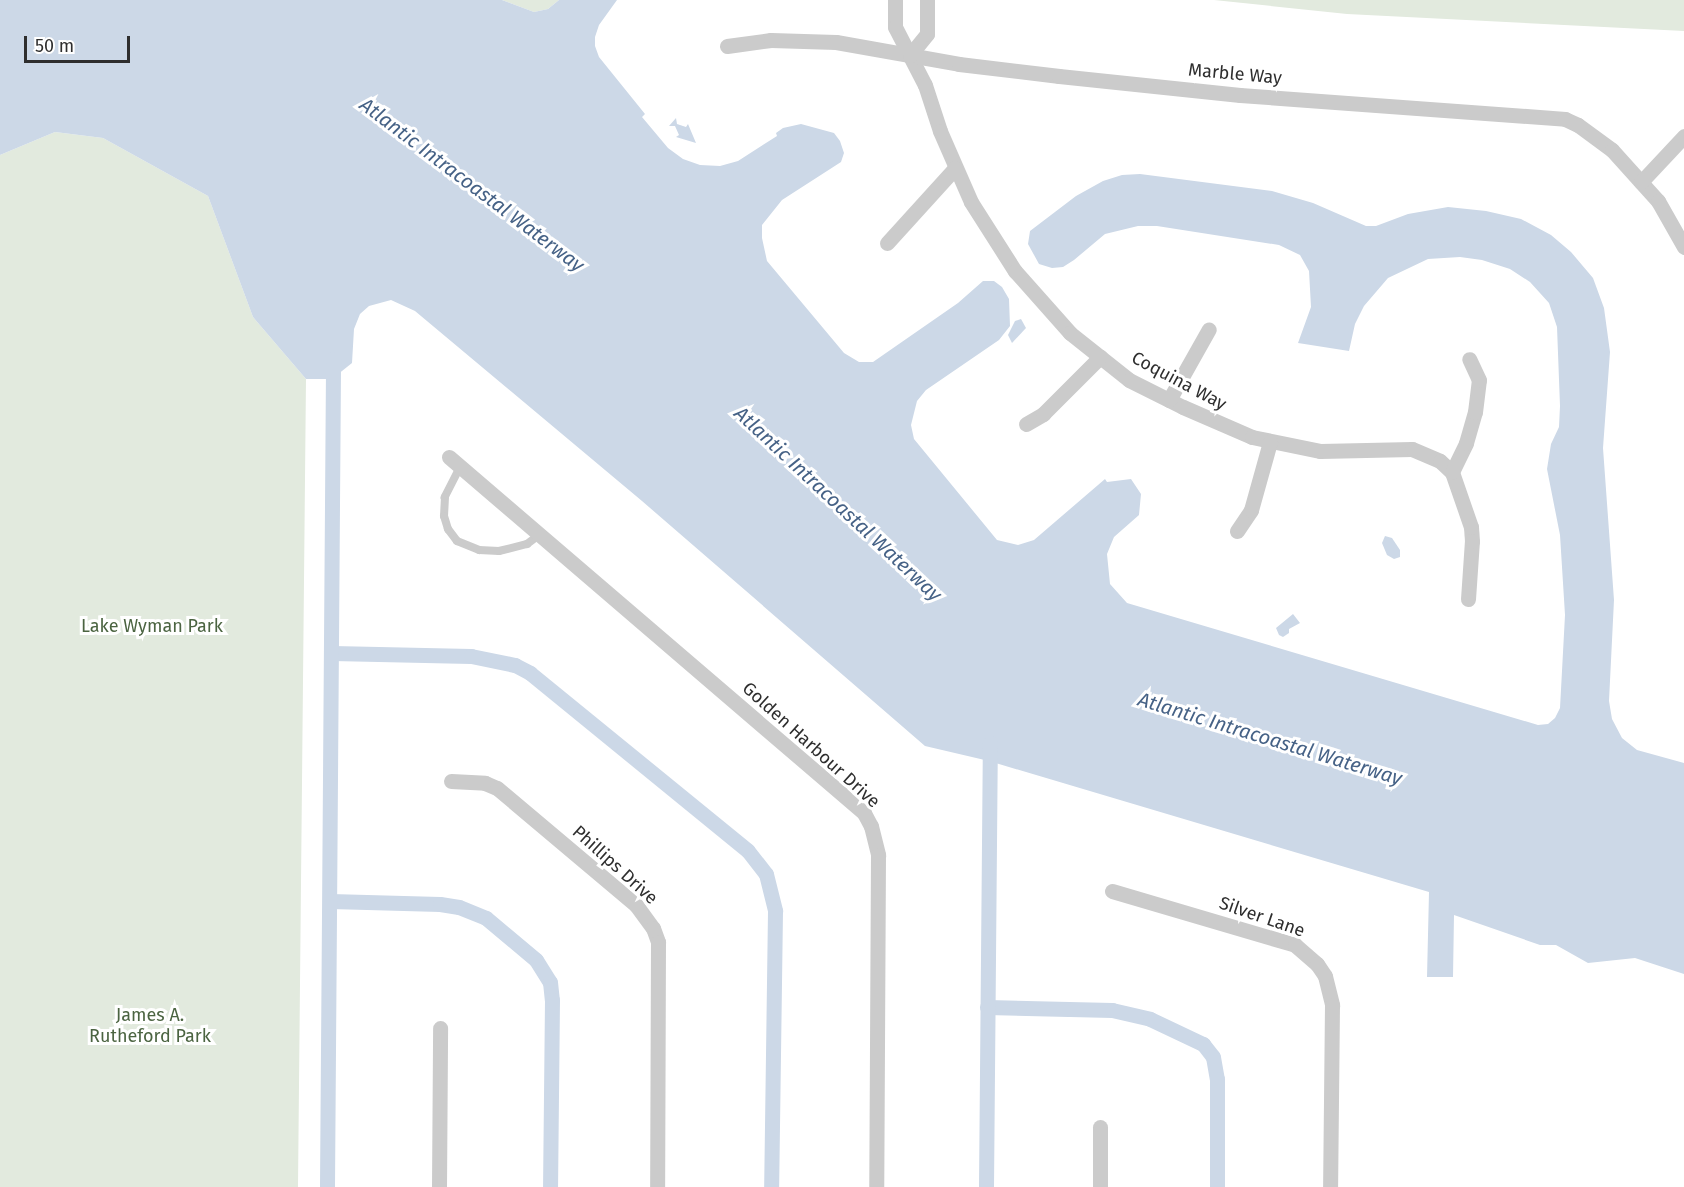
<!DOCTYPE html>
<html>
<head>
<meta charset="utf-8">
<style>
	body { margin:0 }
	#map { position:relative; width:1684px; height:1187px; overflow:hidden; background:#fff; font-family:"Fira Sans",sans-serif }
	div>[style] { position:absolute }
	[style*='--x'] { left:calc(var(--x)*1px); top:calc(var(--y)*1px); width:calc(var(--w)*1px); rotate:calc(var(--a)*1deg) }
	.green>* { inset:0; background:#e2eade }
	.water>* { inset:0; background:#ccd8e7 }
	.canal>* { height:15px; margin:-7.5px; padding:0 7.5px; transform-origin:7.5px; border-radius:7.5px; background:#ccd8e7 }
	.lane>* { height:8px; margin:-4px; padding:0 4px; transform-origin:4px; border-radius:4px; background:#cbcbcb }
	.street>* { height:15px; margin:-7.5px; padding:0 7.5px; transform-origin:7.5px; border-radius:7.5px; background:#cbcbcb }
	span { translate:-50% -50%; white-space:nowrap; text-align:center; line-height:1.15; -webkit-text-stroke:6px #fff; paint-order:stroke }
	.street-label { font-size:18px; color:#2e2e2e }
	.park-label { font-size:18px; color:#4b6441 }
	.water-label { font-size:20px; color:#466286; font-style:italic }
	.scale { position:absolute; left:24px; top:36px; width:106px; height:27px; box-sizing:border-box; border:3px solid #2e2e2e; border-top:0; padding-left:8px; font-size:18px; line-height:21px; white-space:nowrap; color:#2e2e2e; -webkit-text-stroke:4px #fff; paint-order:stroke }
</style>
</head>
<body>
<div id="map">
	<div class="green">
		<div style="clip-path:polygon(502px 0,559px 0,548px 9px,534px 12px)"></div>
		<div style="clip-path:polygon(1214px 0,1684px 0,1684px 31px,1347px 14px)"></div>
		<div style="clip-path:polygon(55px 132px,103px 138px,208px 196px,253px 317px,306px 379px,298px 1187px,0 1187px,0 155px)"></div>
	</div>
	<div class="water">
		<div style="clip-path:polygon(0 0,502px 0,534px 12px,548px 9px,559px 0,617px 0,599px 25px,595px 37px,595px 46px,599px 57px,645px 114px,642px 117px,668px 148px,683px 159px,700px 165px,720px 166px,738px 161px,777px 136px,776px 133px,783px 128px,801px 124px,834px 133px,840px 141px,844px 153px,841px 162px,782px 200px,762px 225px,762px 238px,767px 261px,844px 353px,859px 362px,873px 362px,958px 303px,983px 281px,994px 281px,1002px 287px,1009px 299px,1010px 326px,999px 340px,926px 390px,917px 401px,911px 425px,914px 439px,997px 540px,1018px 545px,1034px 540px,1105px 479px,1107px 482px,1131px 479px,1141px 494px,1139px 515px,1114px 537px,1107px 554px,1110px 584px,1127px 603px,1538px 725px,1548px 724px,1555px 718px,1560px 708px,1565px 615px,1560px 535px,1547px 469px,1551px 444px,1559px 427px,1560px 406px,1557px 327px,1549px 303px,1530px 282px,1510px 269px,1482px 260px,1460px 257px,1428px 259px,1388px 278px,1364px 306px,1355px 324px,1349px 351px,1298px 343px,1311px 307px,1309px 271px,1300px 255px,1279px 245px,1157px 226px,1138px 226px,1105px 234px,1074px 260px,1063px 267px,1052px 268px,1039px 264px,1028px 244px,1030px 231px,1076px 196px,1103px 181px,1122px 175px,1140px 174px,1272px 191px,1313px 203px,1366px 226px,1376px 226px,1408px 214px,1448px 207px,1486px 211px,1521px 219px,1551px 235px,1571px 252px,1593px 278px,1604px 308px,1610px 352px,1603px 448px,1614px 600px,1609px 701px,1612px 719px,1622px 738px,1637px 750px,1684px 763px,1684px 974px,1635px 958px,1588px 963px,1556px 945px,1540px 945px,1454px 915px,1453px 977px,1427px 977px,1429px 892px,989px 761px,925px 746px,642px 501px,415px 311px,391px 300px,369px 306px,360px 314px,354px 329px,352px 363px,332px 379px,306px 379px,253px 317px,208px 196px,103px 138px,55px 132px,0 155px)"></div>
		<div style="clip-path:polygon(676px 118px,677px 124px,686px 127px,688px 124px,696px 143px,676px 137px,679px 135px,675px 126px,669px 126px)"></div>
		<div style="clip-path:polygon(1021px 319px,1026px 328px,1012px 343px,1008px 335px,1015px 321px)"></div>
		<div style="clip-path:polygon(1385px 536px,1392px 538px,1400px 550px,1400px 557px,1394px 559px,1387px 555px,1382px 543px)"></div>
		<div style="clip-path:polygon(1293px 614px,1300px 623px,1289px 629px,1289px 633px,1283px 637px,1279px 635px,1276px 628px)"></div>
	</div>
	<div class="canal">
		<div style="--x:332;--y:653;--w:139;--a:1.2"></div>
		<div style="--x:471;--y:656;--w:45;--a:11.6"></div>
		<div style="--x:515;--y:665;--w:17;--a:28"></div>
		<div style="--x:530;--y:673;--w:281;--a:39.2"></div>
		<div style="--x:748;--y:851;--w:29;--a:52"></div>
		<div style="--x:766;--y:874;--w:38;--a:76"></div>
		<div style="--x:775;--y:911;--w:276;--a:90.8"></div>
		<div style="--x:330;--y:901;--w:110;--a:1.6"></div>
		<div style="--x:440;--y:904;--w:19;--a:9"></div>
		<div style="--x:459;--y:907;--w:29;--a:22"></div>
		<div style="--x:486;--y:918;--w:65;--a:40"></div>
		<div style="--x:536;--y:960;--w:26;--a:58"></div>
		<div style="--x:550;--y:982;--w:18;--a:84"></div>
		<div style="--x:552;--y:1000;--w:187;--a:90.6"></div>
		<div style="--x:987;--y:1007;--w:125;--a:1.4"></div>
		<div style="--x:1112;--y:1010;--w:39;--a:13"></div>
		<div style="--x:1150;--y:1019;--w:59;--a:25.3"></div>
		<div style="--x:1203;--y:1044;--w:16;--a:52"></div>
		<div style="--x:1213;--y:1057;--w:22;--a:80"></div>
		<div style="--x:1217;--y:1079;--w:108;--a:90"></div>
		<div style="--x:327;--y:1187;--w:828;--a:-89.58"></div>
		<div style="--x:986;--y:1187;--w:444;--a:-89.5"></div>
	</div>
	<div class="lane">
		<div style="--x:460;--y:467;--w:34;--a:117"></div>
		<div style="--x:445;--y:497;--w:19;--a:93"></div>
		<div style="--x:444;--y:516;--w:14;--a:73"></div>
		<div style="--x:448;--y:529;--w:15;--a:53"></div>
		<div style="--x:457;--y:541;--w:24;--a:22"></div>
		<div style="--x:479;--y:550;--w:20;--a:3"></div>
		<div style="--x:499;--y:551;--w:29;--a:-14"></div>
		<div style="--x:527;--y:544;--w:15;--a:-37"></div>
	</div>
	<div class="street">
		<div style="--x:895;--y:0;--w:27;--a:90"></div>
		<div style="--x:895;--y:27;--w:65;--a:62.7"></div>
		<div style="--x:925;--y:85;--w:48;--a:71.9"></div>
		<div style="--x:940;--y:131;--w:77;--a:66.4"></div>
		<div style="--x:971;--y:202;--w:82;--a:57.5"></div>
		<div style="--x:1015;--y:271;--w:83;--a:48.4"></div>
		<div style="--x:1070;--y:333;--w:75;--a:38.5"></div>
		<div style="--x:1129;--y:380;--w:60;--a:26.6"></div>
		<div style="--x:1183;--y:407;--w:75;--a:23.5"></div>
		<div style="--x:1252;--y:437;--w:69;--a:11.6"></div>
		<div style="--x:1320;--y:451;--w:92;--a:-1.2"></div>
		<div style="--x:1412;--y:449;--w:30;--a:23"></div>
		<div style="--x:1440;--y:461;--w:16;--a:43"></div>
		<div style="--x:727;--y:46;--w:44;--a:-7.8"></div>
		<div style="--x:771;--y:40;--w:65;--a:1.8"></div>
		<div style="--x:836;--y:42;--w:125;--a:10.1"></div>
		<div style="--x:959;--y:64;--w:101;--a:6.8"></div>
		<div style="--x:1059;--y:76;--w:182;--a:6"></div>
		<div style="--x:1240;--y:95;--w:326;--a:4.2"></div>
		<div style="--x:1565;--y:119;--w:14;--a:25"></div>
		<div style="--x:1578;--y:125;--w:42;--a:36.3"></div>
		<div style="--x:1612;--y:150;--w:69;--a:48"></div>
		<div style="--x:1658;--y:201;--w:53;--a:60.5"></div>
		<div style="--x:910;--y:55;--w:27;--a:-51"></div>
		<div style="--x:927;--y:34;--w:34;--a:-90"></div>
		<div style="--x:1641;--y:182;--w:63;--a:-46.9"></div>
		<div style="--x:887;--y:243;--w:101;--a:-47.8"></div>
		<div style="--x:1169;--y:400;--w:81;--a:-60.6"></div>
		<div style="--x:1026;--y:424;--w:20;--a:-30"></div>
		<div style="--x:1043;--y:414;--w:81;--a:-45"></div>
		<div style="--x:449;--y:457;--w:547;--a:40.62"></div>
		<div style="--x:864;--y:813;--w:15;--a:62"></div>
		<div style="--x:871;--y:826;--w:30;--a:76"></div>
		<div style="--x:878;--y:855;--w:332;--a:90.3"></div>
		<div style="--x:1237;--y:531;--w:25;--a:-56"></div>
		<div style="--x:1251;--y:510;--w:71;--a:-74.4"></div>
		<div style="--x:1468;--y:599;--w:58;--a:-86.1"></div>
		<div style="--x:1472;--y:541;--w:14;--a:-94"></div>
		<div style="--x:1471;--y:527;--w:58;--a:-109.1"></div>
		<div style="--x:1452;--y:472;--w:32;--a:-64"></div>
		<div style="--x:1466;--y:443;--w:32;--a:-74"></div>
		<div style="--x:1475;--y:412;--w:32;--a:-83"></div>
		<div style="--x:1479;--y:380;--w:23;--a:-115"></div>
		<div style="--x:451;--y:781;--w:34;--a:3"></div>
		<div style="--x:485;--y:783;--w:13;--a:23"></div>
		<div style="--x:497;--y:788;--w:182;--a:40.1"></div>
		<div style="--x:636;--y:905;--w:29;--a:54"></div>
		<div style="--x:653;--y:928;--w:15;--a:70"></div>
		<div style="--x:658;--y:942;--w:245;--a:90.2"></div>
		<div style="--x:1112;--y:891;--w:191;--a:16.4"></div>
		<div style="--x:1295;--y:945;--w:29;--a:41"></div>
		<div style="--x:1317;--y:964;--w:14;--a:56"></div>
		<div style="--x:1325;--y:976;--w:30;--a:76"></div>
		<div style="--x:1332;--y:1005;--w:182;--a:90.6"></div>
		<div style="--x:439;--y:1187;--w:159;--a:-89.6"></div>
		<div style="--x:1100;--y:1187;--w:60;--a:-90"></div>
	</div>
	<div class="street-label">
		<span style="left:1235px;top:74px;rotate:5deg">Marble Way</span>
		<span style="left:1179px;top:381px;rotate:28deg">Coquina Way</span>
		<span style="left:811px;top:745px;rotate:42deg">Golden Harbour Drive</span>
		<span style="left:615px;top:865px;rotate:42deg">Phillips Drive</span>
		<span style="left:1262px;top:917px;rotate:19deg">Silver Lane</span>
	</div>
	<div class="park-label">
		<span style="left:152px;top:626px">Lake Wyman Park</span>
		<span style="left:150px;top:1026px">James A.<br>Rutheford Park</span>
	</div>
	<div class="water-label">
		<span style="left:472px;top:185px;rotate:37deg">Atlantic Intracoastal Waterway</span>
		<span style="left:838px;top:504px;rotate:43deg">Atlantic Intracoastal Waterway</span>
		<span style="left:1270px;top:739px;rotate:17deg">Atlantic Intracoastal Waterway</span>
	</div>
	<div class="scale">50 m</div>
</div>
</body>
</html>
